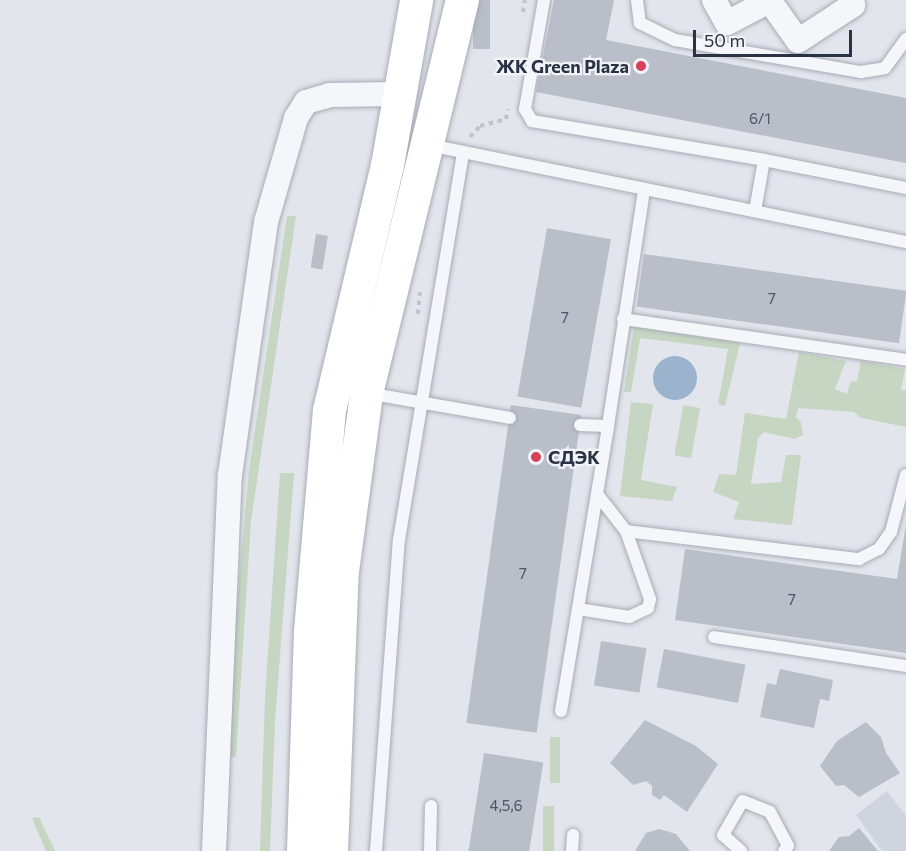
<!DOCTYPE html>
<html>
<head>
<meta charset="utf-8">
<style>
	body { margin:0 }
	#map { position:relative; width:906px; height:851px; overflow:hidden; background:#e2e5eb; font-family:Commissioner,sans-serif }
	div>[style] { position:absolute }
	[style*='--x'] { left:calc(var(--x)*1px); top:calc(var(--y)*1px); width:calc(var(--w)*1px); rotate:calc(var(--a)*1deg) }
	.built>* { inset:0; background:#d0d4dd }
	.green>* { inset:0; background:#c7d6c2; transform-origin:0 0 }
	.water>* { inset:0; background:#9bb3cd }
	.round { border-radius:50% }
	.building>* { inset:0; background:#b9bec9; transform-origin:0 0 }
	.path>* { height:4px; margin-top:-2px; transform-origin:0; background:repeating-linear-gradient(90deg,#c0c3ca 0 4.5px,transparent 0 9px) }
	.roads { filter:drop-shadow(0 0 2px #a7acb6) drop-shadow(0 0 2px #a7acb6) }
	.lane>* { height:12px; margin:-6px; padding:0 6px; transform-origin:6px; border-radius:6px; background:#f5f6f9 }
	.street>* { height:24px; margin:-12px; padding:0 12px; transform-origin:12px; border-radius:12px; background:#f5f6f9 }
	.secondary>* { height:33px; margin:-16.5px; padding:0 16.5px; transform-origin:16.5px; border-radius:16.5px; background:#fff }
	.dots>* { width:16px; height:16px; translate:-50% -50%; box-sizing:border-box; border:3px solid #f2f4f8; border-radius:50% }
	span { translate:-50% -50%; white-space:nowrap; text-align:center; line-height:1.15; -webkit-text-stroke:4.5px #f2f4f8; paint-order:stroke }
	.number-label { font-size:15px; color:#4d5665 }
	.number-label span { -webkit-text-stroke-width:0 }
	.poi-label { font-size:18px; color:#293344; font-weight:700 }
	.right { translate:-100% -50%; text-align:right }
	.left { translate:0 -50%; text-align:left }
	.scale { position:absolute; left:693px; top:30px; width:159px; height:27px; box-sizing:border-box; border:3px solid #293344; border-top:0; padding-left:8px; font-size:18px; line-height:21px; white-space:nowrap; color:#293344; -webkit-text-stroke:4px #f2f4f8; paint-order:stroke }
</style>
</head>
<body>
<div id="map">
	<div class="built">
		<div style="clip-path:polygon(887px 791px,906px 816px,906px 851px,882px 851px,856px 815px)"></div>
	</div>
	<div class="green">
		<div style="clip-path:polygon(287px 216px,296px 216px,251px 521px,236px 757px,229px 757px,235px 625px,249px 470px)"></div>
		<div style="clip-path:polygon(634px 326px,740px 343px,725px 406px,718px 404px,728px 349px,640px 338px,631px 392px,624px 392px)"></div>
		<div style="clip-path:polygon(799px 352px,846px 361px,835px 389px,847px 394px,850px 382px,857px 381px,861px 361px,905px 369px,901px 390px,906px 390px,906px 427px,862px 418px,853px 412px,798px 408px,796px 417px,801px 422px,803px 435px,795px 439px,764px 432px,758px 438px,751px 484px,781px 482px,786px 455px,801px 455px,792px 525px,733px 519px,739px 502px,713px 492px,719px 474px,736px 475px,745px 413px,786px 419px)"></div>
		<div style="clip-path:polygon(631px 402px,653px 404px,641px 480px,677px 487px,672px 501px,620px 496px)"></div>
		<div style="left:700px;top:408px;width:51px;height:17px;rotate:100deg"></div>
		<div style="clip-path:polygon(280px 473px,294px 473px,275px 722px,270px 851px,260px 851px,265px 697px)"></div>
		<div style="left:550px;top:737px;width:10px;height:46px"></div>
		<div style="left:543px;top:806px;width:11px;height:45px"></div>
		<div style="clip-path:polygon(39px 817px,55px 851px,46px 851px,32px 818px)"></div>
	</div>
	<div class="water">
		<div class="round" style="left:653px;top:356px;width:44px;height:44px"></div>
	</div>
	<div class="building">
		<div style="left:473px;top:0;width:17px;height:49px"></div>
		<div style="clip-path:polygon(554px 0,614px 0,606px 40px,906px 98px,906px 163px,536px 92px)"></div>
		<div style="left:547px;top:228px;width:65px;height:171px;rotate:10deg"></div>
		<div style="left:316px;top:234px;width:12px;height:34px;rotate:9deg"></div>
		<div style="left:644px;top:254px;width:265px;height:53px;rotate:8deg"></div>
		<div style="left:511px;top:405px;width:71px;height:321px;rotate:8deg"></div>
		<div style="clip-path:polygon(906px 524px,906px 653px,675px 620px,685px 549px,897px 579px)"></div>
		<div style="left:601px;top:641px;width:46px;height:45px;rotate:9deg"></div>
		<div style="left:664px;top:649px;width:83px;height:39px;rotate:11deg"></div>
		<div style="clip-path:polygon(780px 669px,833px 680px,829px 701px,820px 699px,814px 728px,760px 717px,767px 683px,776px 685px)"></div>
		<div style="clip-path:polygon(645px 720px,696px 746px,718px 764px,687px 812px,664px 795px,660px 800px,652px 795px,652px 786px,646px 781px,633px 785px,610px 763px)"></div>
		<div style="clip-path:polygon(866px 722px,881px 737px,886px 753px,900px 773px,859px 797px,844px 785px,836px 786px,820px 766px,837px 741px)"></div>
		<div style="left:484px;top:753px;width:60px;height:99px;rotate:9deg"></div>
		<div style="clip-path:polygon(859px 828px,878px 851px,829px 851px,839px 837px,849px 836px)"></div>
		<div style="clip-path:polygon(659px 829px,676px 834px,690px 851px,635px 851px,646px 833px)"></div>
	</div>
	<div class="path">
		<div style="--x:523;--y:12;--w:12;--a:-81"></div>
		<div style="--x:470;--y:137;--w:15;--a:-48"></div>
		<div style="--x:480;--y:126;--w:27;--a:-15"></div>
		<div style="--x:506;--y:119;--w:10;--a:-79"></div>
		<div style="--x:418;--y:314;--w:22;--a:-85"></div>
	</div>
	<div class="roads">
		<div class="lane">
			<div style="--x:544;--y:0;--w:111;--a:99.9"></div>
			<div style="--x:525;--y:109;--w:14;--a:60"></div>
			<div style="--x:532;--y:121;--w:235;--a:9.5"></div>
			<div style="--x:764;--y:160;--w:52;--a:100"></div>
			<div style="--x:637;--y:0;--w:23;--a:83"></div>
			<div style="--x:640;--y:23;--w:39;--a:26"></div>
			<div style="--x:675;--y:40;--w:189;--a:9.8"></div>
			<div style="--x:861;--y:72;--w:24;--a:-9"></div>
			<div style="--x:885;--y:68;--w:36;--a:-54"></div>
			<div style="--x:429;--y:145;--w:487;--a:11.5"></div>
			<div style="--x:764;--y:160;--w:145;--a:11.2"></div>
			<div style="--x:623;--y:319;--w:286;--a:8.2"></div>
			<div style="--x:367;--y:393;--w:145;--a:9.9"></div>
			<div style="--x:608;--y:426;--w:238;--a:-81.3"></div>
			<div style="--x:626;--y:531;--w:235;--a:6.9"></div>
			<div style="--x:859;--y:559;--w:22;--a:-27"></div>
			<div style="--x:879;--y:549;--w:21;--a:-55"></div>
			<div style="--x:891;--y:532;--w:59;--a:-75.3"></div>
			<div style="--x:578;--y:609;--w:52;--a:8.9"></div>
			<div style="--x:629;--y:617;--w:21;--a:-25"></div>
			<div style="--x:648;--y:608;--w:9;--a:-77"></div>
			<div style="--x:650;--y:599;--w:72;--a:-109.4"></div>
			<div style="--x:626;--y:531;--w:47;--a:-128.1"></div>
			<div style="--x:714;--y:637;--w:194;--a:8.6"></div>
			<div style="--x:561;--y:711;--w:289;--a:-80.6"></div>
			<div style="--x:608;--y:426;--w:28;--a:-178"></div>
			<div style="--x:376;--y:851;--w:312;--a:-85.8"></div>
			<div style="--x:399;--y:540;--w:391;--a:-80.6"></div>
			<div style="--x:430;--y:851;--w:45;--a:-88.7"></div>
			<div style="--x:572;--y:851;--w:16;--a:-86"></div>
			<div style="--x:741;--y:851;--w:24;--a:-138"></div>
			<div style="--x:723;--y:835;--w:39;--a:-60"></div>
			<div style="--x:743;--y:801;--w:29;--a:22"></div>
			<div style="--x:770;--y:812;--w:38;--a:62"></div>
			<div style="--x:788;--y:846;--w:6;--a:129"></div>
		</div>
		<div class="street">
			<div style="--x:714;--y:0;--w:26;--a:61"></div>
			<div style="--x:727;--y:23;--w:50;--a:-27.6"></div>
			<div style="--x:769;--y:0;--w:50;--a:54.7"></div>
			<div style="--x:798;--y:41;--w:66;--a:-33.2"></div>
			<div style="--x:853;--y:5;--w:5;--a:-112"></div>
			<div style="--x:214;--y:851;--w:376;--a:-87.6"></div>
			<div style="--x:230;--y:475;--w:256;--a:-81.9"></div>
			<div style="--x:266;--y:222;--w:108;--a:-73.9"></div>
			<div style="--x:296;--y:118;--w:19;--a:-58"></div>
			<div style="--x:306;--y:102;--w:25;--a:-16"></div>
			<div style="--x:330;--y:95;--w:68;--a:-0.8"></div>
		</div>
		<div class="secondary">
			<div style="--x:303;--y:851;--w:220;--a:-88.2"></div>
			<div style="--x:310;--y:631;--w:222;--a:-85.1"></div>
			<div style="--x:329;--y:410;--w:252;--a:-76.7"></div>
			<div style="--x:387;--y:165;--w:168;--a:-80"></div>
			<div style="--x:331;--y:851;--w:280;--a:-87.8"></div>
			<div style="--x:342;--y:571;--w:180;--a:-82.3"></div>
			<div style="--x:366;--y:393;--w:405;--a:-76.3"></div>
		</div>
	</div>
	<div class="dots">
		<div style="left:641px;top:66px;background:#d74056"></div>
		<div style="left:536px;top:457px;background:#d74056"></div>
	</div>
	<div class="number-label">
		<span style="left:760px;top:119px">6/1</span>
		<span style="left:772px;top:299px">7</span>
		<span style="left:565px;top:318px">7</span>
		<span style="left:523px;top:574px">7</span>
		<span style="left:792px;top:600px">7</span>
		<span style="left:506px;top:806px">4,5,6</span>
	</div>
	<div class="poi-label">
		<span class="right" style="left:629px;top:66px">ЖК Green Plaza</span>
		<span class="left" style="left:548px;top:457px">СДЭК</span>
	</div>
	<div class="scale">50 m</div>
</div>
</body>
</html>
